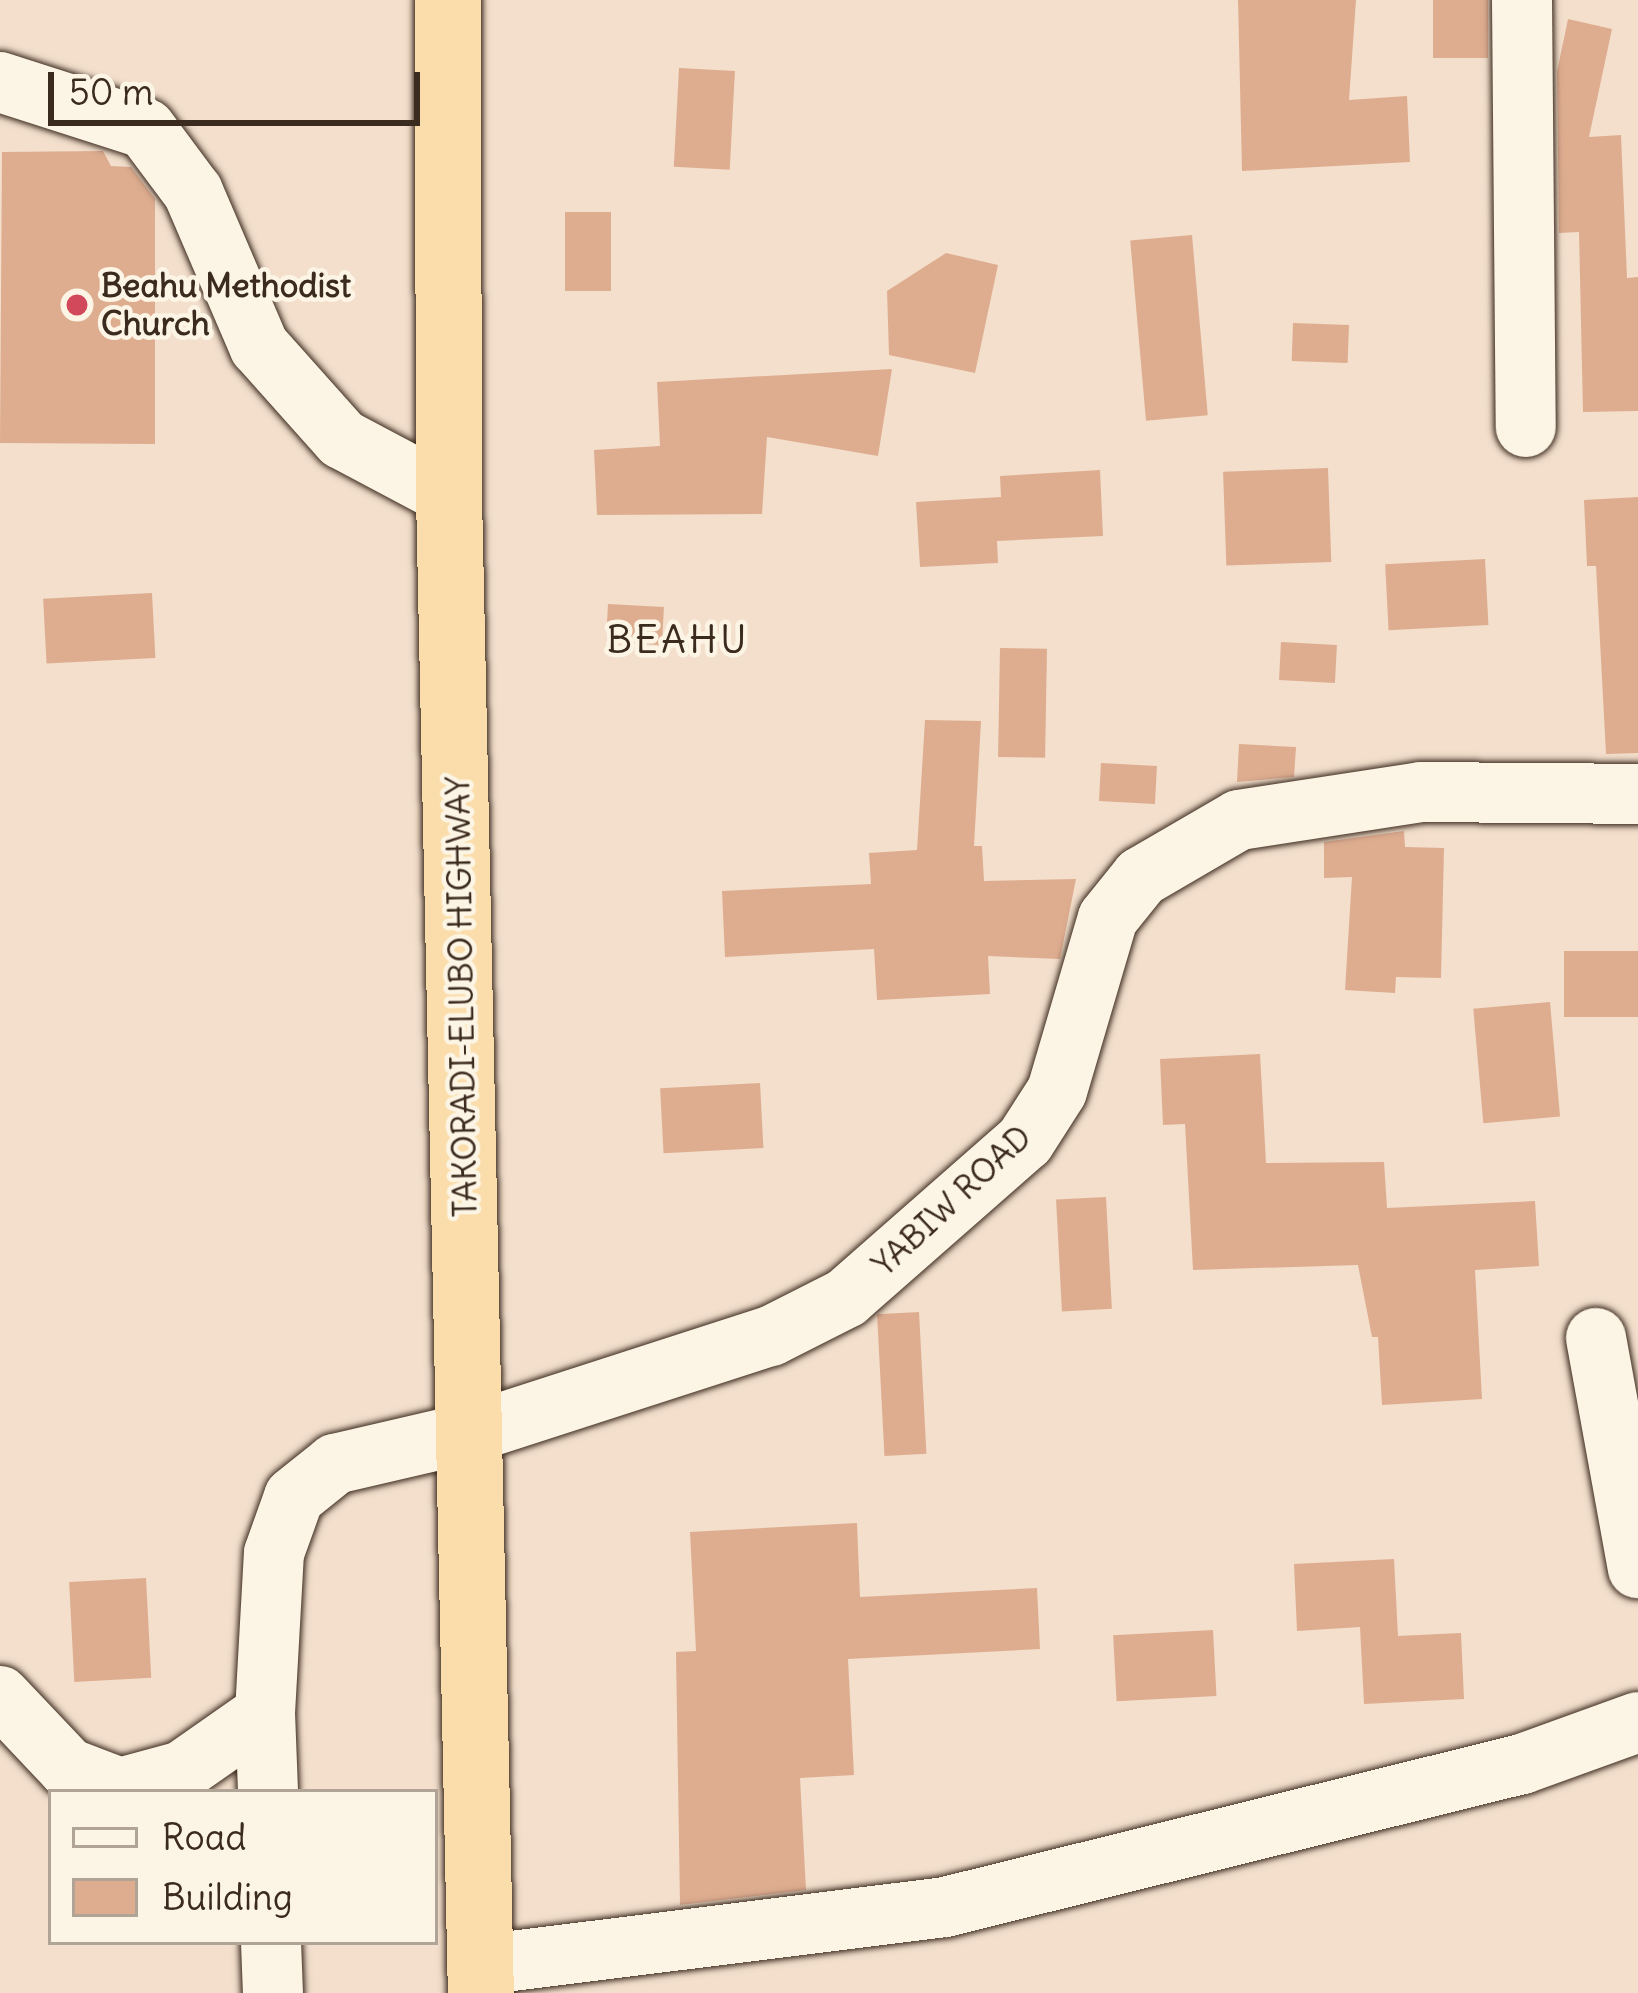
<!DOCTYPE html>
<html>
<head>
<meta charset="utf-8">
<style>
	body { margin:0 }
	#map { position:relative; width:1638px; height:1993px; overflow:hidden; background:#f3dfcc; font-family:Delius,sans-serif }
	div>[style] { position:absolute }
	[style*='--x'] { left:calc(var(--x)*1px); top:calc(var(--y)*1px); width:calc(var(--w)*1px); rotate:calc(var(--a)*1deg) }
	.building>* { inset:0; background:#dead90; transform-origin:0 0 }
	.roads { filter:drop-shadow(0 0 3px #3b2a1e) drop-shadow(0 0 3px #3b2a1e) }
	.minor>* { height:60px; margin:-30px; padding:0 30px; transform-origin:30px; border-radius:30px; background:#fcf5e5 }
	.trunk>* { height:66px; margin:-33px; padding:0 33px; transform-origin:33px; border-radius:33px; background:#faddab }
	.dots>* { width:33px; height:33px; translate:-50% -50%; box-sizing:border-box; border:6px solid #fcf5e5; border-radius:50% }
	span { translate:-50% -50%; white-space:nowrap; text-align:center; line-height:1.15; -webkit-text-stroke:9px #fcf5e5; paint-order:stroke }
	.poi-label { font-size:33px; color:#3b2a1e; font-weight:700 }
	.left { translate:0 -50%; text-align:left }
	.street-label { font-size:33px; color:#3b2a1e }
	.quarter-label { font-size:39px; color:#3b2a1e; letter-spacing:3px }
	.legend { position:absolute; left:48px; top:1789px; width:390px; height:156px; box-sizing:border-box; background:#fcf5e5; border:3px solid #afa495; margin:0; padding:15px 21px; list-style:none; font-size:36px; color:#3b2a1e }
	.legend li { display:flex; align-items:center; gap:24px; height:60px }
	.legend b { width:60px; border:3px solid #afa495 }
	.scale { position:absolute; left:48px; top:72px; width:372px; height:54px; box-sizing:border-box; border:6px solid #3b2a1e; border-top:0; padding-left:15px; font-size:36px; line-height:42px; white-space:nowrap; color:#3b2a1e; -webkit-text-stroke:9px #fcf5e5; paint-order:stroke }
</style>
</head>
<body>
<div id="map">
	<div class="building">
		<div style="clip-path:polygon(1238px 0,1356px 0,1349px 100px,1407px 96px,1410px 162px,1242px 171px)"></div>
		<div style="left:1433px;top:0;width:55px;height:58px"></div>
		<div style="clip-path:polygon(1568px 19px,1612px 29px,1589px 137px,1621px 135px,1627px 278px,1638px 277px,1638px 411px,1583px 412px,1579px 232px,1559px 233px,1557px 72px)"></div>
		<div style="left:679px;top:68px;width:56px;height:99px;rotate:3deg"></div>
		<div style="clip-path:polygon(103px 151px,111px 166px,131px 167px,155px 199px,155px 444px,0 443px,2px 152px)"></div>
		<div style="left:565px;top:212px;width:46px;height:79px"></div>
		<div style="left:1192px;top:235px;width:181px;height:62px;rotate:85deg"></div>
		<div style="clip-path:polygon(946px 253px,998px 265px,975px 373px,889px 355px,887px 291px)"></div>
		<div style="left:1293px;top:323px;width:56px;height:38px;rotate:2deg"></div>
		<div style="clip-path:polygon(892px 369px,878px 456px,767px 437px,762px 514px,597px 515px,594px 450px,660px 446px,657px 382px)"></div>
		<div style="left:1328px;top:468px;width:94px;height:105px;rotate:88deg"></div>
		<div style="clip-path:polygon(1100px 470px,1103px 536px,997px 541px,998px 563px,920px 567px,916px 502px,1001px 497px,1000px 476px)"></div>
		<div style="clip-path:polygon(1638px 497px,1638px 753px,1606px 754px,1596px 566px,1587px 566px,1584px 500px)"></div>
		<div style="left:1485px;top:559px;width:66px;height:100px;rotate:87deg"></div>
		<div style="left:152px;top:593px;width:65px;height:109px;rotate:87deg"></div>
		<div style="left:608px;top:604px;width:56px;height:38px;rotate:3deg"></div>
		<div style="left:1281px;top:642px;width:56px;height:38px;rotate:3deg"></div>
		<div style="left:1000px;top:648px;width:47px;height:109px;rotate:1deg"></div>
		<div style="clip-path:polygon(925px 720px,981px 721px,974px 846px,982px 846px,984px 881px,1076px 879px,1060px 959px,988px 956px,990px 994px,877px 1000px,874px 949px,725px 957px,722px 891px,871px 884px,869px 853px,917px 850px)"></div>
		<div style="clip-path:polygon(1239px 744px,1296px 747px,1294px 777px,1237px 782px)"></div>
		<div style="left:1101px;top:763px;width:56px;height:38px;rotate:3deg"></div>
		<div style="clip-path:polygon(1404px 831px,1405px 847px,1444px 848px,1441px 978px,1396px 977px,1395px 993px,1345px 990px,1352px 877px,1324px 878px,1324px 842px)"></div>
		<div style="left:1638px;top:951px;width:66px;height:74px;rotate:90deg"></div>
		<div style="left:1550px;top:1002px;width:115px;height:77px;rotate:85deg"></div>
		<div style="clip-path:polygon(1260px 1054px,1266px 1163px,1384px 1162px,1387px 1208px,1535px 1201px,1539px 1266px,1475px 1270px,1482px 1399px,1382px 1405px,1378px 1337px,1372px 1337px,1358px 1265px,1193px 1270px,1185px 1124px,1163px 1125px,1160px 1059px)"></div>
		<div style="left:760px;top:1083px;width:65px;height:100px;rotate:87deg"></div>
		<div style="left:1106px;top:1197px;width:112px;height:50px;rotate:87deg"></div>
		<div style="left:919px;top:1312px;width:142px;height:42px;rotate:87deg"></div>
		<div style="clip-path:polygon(857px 1523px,860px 1597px,1037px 1588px,1040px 1649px,848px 1659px,854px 1775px,800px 1778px,806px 1890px,680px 1905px,676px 1652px,696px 1651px,690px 1532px)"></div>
		<div style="clip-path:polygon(1394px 1559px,1398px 1636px,1461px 1633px,1464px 1699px,1364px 1704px,1360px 1627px,1297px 1631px,1294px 1564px)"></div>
		<div style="left:146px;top:1578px;width:100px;height:77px;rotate:87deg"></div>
		<div style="left:1213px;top:1630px;width:66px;height:100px;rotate:87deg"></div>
	</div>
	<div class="roads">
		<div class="minor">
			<div style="--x:1522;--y:0;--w:427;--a:89.5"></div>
			<div style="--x:0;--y:82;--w:153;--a:17.8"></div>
			<div style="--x:146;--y:129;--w:79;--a:53.3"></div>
			<div style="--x:193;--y:192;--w:168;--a:66.8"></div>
			<div style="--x:259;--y:346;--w:125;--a:48.3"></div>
			<div style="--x:342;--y:439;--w:121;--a:28"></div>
			<div style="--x:1596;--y:1338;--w:234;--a:79.7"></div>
			<div style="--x:0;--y:1696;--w:99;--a:46.6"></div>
			<div style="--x:68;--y:1768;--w:56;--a:21"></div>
			<div style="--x:120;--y:1788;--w:64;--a:-15.3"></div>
			<div style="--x:182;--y:1771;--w:101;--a:-34.9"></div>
			<div style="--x:265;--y:1713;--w:160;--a:-86.8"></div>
			<div style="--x:274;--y:1553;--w:59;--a:-70.3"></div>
			<div style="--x:294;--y:1497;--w:53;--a:-38.8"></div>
			<div style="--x:335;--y:1464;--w:142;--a:-13.1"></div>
			<div style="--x:473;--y:1432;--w:313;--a:-17.9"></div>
			<div style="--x:771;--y:1336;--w:84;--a:-26.9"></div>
			<div style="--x:846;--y:1298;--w:238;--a:-41.3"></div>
			<div style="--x:1025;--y:1141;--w:59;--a:-57.4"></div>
			<div style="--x:1057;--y:1091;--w:180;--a:-73.6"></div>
			<div style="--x:1108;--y:918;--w:53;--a:-51.2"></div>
			<div style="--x:1141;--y:877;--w:113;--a:-30.2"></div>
			<div style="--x:1239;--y:820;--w:184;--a:-8.7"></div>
			<div style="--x:1421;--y:792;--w:217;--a:0.5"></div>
			<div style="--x:265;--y:1713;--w:79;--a:87.8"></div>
			<div style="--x:271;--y:1942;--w:51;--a:87.8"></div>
			<div style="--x:480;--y:1965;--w:469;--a:-7.1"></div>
			<div style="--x:945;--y:1907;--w:594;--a:-13.92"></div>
			<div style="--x:1522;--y:1764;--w:123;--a:-19.9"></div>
		</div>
		<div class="trunk">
			<div style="--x:448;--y:0;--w:496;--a:89.9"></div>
			<div style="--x:449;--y:496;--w:1497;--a:88.78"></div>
		</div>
	</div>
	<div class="dots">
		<div style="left:77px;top:305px;background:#d1495b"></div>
	</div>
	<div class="poi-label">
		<span class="left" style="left:101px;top:305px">Beahu Methodist<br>Church</span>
	</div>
	<div class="street-label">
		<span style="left:462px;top:997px;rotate:-91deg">TAKORADI-ELUBO HIGHWAY</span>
		<span style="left:952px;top:1201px;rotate:-43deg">YABIW ROAD</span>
	</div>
	<div class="quarter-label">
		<span style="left:678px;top:640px">BEAHU</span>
	</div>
	<ul class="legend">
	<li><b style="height:15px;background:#fcf5e5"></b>Road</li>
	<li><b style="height:33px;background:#dead90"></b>Building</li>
	</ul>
	<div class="scale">50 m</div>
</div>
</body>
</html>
